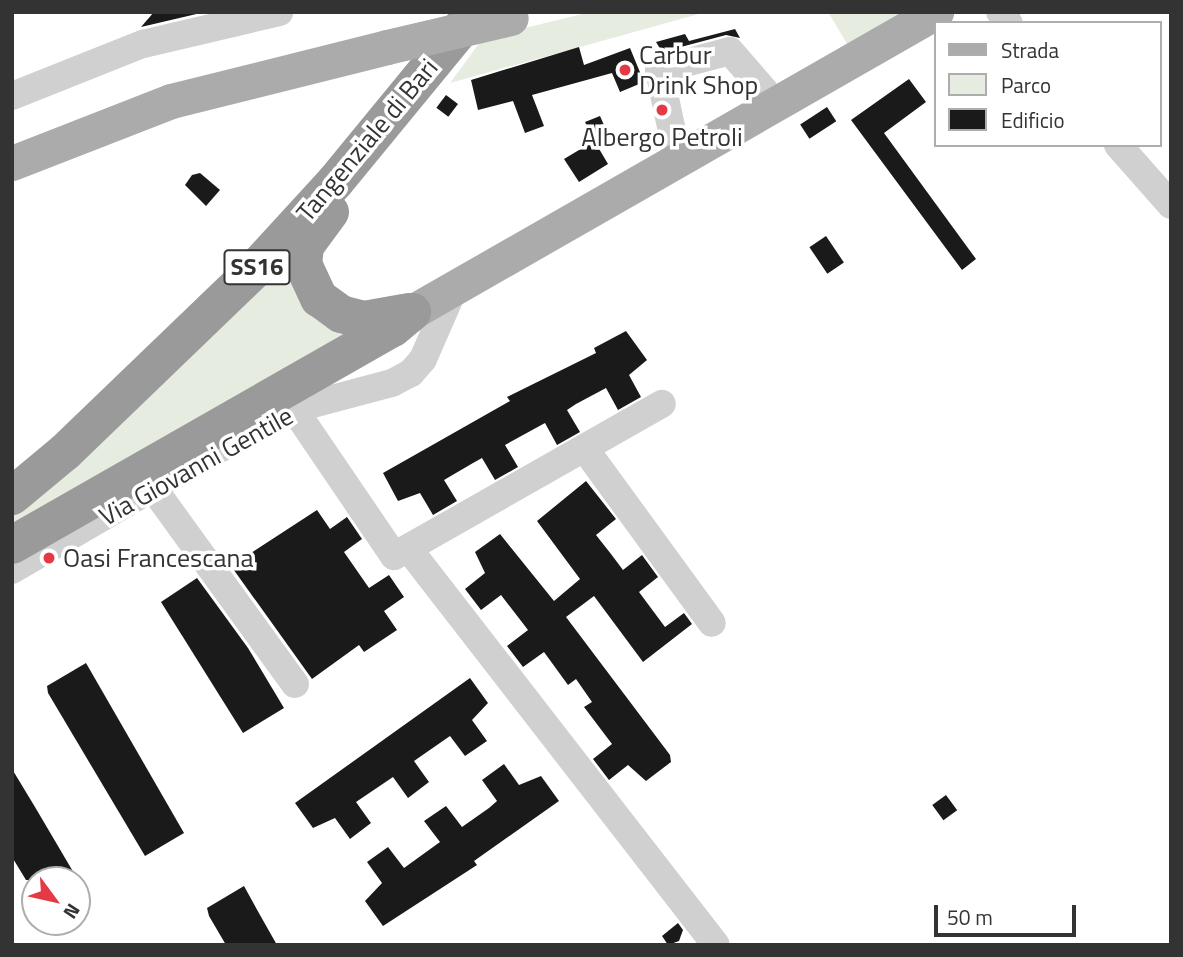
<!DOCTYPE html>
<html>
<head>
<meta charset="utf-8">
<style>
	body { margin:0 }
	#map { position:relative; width:1183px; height:957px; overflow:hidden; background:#fff; font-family:"Titillium Web",sans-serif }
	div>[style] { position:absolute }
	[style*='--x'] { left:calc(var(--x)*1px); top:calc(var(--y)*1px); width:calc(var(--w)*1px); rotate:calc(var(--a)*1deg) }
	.green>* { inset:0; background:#e6ecdf }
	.building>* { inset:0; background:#1a1a1a; transform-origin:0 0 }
	.minor>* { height:28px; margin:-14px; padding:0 14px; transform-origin:14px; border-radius:14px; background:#d0d0d0 }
	.major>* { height:35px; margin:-17.5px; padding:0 17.5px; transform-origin:17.5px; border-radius:17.5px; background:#ababab }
	.highway>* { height:38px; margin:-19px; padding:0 19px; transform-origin:19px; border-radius:19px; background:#9a9a9a }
	.major-bridge>* { height:35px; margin:-17.5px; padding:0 17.5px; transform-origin:17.5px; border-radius:17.5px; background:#ababab }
	.dots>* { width:19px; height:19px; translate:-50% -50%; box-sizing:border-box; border:4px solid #fff; border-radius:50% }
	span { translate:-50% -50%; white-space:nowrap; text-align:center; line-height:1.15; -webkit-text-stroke:7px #fff; paint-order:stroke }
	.shield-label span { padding:2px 5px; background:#fff; border:2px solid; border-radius:5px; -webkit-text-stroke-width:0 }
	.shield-label { font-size:24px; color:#333; font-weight:700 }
	.poi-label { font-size:26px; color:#333 }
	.left { translate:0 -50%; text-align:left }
	.street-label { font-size:26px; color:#333 }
	.frame { position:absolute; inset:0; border:14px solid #333; pointer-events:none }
	.legend { position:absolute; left:934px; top:21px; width:228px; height:126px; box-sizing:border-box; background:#fff; border:2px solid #adadad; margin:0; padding:9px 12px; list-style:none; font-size:21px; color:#333 }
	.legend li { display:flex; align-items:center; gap:14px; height:35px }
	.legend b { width:35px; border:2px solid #adadad }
	.north { position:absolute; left:21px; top:866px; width:70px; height:70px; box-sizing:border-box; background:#fff; border:2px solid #adadad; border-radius:50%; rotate:123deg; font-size:19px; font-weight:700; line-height:28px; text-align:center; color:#333 }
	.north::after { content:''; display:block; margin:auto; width:24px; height:32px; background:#e63946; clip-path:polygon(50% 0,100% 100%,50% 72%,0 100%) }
	.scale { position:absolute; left:934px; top:905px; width:142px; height:32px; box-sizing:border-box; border:4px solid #333; border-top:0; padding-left:9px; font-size:21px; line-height:24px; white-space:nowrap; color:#333; -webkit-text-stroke:5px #fff; paint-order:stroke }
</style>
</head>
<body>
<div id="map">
	<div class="green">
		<div style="clip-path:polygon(591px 12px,706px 12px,450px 83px,483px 38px)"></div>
		<div style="clip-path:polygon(828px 12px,908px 12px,849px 47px)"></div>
		<div style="clip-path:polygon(294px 250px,362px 328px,12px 534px,12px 515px,99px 441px)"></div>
	</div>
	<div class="building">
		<div style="clip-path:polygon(154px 12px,205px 12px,141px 27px)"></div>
		<div style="clip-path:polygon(735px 29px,740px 38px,726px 35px,662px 52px,656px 42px,685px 34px,689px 41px)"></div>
		<div style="clip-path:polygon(579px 47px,584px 65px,630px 48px,644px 82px,620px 92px,612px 73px,532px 95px,544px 126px,525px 133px,513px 101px,478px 110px,471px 80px)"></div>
		<div style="clip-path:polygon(909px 79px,926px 102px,884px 133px,976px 259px,962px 270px,851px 120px)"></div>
		<div style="left:446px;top:95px;width:15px;height:16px;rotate:37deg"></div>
		<div style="left:827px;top:107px;width:17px;height:32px;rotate:57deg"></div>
		<div style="clip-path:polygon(600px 116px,611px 141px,598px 147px,608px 164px,579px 182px,564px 159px,594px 141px,585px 122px)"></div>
		<div style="clip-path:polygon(200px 173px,220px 190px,206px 206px,185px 185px,192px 175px)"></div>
		<div style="left:826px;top:236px;width:32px;height:20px;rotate:56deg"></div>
		<div style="clip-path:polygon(626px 331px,647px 360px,629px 375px,641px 397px,618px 410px,606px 388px,576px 404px,567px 410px,580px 432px,557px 445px,545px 423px,505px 445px,518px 467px,495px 480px,482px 458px,473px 463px,444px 480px,457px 501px,433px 515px,420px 493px,398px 501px,383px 473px,510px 401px,507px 397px,596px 353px,594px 348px)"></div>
		<div style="clip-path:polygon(586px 481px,616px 519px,596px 535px,611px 554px,623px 570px,642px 555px,658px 577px,639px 592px,665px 627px,684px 613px,692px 624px,643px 662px,594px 596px,566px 617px,670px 755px,671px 762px,646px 781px,628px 765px,609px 780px,593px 759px,612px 744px,584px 707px,592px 702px,576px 679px,568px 685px,544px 652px,523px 667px,507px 646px,528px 630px,501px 595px,481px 610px,465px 589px,485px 573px,475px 552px,500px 534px,554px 601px,580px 579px,537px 521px)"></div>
		<div style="clip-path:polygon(317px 510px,330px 529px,347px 517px,362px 539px,344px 552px,369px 588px,389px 575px,404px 597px,384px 611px,397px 630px,364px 652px,359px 645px,312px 679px,231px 566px)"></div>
		<div style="clip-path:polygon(197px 578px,248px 648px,284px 708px,243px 733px,161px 602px)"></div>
		<div style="clip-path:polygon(86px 663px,184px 833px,145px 856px,48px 693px,47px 686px)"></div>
		<div style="clip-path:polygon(470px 678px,488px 703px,472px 720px,487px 741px,465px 756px,450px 736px,414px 761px,429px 782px,408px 798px,393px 777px,356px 802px,371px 823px,350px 839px,335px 818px,313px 828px,295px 803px)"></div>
		<div style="clip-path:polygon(504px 764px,519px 785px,541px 776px,559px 801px,474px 861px,477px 865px,383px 926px,365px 901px,382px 883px,367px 862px,388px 847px,404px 868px,440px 842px,424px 821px,446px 806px,462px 827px,489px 808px,497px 801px,482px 780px)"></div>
		<div style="clip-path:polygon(12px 769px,35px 807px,78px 880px,26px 880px,12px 857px)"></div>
		<div style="left:946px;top:795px;width:19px;height:17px;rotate:54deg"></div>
		<div style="clip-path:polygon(244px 886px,260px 915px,277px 945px,226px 945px,209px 916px,207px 908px)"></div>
		<div style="clip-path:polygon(678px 923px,683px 930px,679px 941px,668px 945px,662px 936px)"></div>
	</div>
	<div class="minor">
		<div style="--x:1000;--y:12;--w:14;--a:51"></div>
		<div style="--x:12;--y:96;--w:141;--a:-21.7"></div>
		<div style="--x:143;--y:44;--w:140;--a:-13.2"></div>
		<div style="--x:1118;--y:145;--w:80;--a:48.5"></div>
		<div style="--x:678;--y:159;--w:91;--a:-102.1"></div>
		<div style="--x:659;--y:70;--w:73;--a:-15"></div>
		<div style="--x:730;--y:51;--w:70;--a:49"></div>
		<div style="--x:294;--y:409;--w:178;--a:55.8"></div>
		<div style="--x:394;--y:556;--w:308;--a:-29.6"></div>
		<div style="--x:585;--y:449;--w:215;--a:53.9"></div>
		<div style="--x:153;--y:488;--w:242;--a:54.1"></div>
		<div style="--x:408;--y:548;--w:502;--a:52.2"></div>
		<div style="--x:12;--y:570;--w:295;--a:-30.3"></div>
		<div style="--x:267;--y:421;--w:30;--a:-24"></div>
		<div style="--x:294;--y:409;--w:101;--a:-14.9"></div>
		<div style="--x:392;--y:383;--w:21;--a:-28"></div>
		<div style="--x:411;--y:373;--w:18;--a:-49"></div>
		<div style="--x:423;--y:359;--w:77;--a:-66.4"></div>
	</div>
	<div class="major">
		<div style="--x:12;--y:163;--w:171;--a:-21.3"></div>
		<div style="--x:171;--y:101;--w:223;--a:-14"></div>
		<div style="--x:412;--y:312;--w:604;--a:-29.79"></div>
	</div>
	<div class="highway">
		<div style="--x:330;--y:212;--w:42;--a:126.3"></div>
		<div style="--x:305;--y:246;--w:18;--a:96"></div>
		<div style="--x:303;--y:264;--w:38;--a:65"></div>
		<div style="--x:319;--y:298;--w:27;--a:36"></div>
		<div style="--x:341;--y:314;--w:24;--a:15"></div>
		<div style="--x:364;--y:320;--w:46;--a:-10.1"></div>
		<div style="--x:12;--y:496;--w:69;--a:-39.7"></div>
		<div style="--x:65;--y:452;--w:267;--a:-43.9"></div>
		<div style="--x:257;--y:267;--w:115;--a:-47.5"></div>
		<div style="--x:335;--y:182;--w:219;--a:-50.6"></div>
		<div style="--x:12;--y:545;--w:438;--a:-29.7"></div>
		<div style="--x:393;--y:328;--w:25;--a:-40"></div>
	</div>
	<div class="major-bridge">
		<div style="--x:387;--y:47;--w:127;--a:-13.2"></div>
	</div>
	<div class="dots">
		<div style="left:625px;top:70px;background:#e63946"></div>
		<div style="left:662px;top:110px;background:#e63946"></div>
		<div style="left:49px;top:558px;background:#e63946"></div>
	</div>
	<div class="shield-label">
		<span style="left:257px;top:267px">SS16</span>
	</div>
	<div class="poi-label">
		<span class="left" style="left:639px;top:70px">Carbur<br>Drink Shop</span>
		<span style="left:662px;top:137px">Albergo Petroli</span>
		<span class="left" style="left:63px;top:558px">Oasi Francescana</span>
	</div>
	<div class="street-label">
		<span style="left:367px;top:140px;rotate:-50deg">Tangenziale di Bari</span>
		<span style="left:196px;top:466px;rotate:-29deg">Via Giovanni Gentile</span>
	</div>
	<div class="frame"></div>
	<ul class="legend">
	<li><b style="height:9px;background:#ababab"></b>Strada</li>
	<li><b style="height:19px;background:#e6ecdf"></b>Parco</li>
	<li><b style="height:19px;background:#1a1a1a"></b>Edificio</li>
	</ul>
	<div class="north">N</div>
	<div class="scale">50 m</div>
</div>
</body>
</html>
